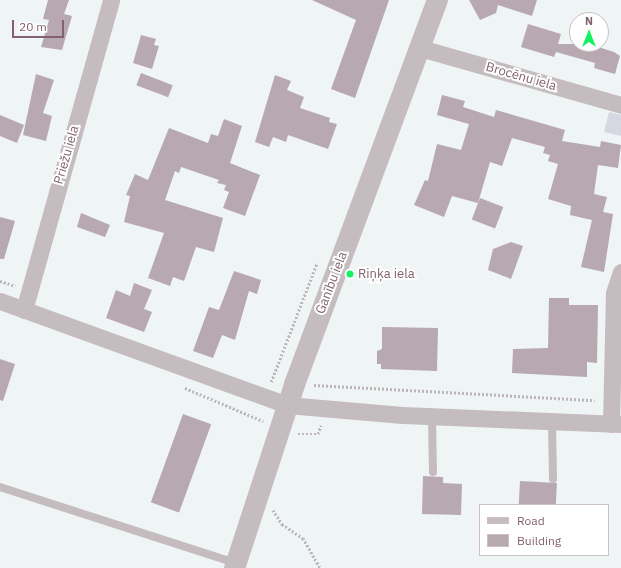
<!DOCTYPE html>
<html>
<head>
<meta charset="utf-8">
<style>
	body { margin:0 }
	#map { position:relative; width:621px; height:568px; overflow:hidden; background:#eff4f4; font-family:"IBM Plex Sans",sans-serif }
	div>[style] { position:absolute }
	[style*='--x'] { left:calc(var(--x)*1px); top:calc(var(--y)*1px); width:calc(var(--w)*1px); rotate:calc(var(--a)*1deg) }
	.green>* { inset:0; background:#d5d8e1 }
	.building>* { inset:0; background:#b7a9af; transform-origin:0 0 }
	.path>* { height:2.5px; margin-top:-1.25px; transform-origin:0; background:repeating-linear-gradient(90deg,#bcb6b9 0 2px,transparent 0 4px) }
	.service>* { height:8px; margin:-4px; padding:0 4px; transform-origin:4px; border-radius:4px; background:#c5bcc0 }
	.minor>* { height:17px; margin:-8.5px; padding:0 8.5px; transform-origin:8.5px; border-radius:8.5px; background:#c5bcc0 }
	.tertiary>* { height:21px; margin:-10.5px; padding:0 10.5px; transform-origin:10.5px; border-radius:10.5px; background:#c5bcc0 }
	.dots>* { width:11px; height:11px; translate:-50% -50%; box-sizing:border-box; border:2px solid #fff; border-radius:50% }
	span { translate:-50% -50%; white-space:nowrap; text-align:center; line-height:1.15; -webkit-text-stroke:4px #fff; paint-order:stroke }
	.street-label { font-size:13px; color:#83616f }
	.poi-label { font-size:13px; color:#83616f }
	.left { translate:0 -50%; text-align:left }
	.legend { position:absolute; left:479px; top:504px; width:130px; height:52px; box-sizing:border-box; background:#fff; border:1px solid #cdc0c5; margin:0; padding:5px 7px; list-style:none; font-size:12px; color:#83616f }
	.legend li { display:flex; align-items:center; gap:8px; height:20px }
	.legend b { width:20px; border:1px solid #cdc0c5 }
	.north { position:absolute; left:569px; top:12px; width:40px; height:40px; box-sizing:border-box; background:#fff; border:1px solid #cdc0c5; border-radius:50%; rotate:0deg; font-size:11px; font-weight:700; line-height:16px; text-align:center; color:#83616f }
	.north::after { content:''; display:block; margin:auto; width:14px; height:18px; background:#15ef64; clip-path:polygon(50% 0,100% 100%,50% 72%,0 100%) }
	.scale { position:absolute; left:12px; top:20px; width:52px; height:18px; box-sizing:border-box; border:2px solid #83616f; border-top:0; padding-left:5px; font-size:12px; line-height:14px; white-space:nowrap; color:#83616f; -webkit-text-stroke:3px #fff; paint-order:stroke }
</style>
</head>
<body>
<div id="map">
	<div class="green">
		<div style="clip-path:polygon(609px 112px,621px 115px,621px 136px,604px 132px)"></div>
	</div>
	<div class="building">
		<div style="clip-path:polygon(48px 0,69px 0,64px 14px,72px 16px,62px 50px,41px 47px,49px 20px,43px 19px)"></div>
		<div style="clip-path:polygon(312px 0,389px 0,355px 98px,331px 89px,356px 20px)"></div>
		<div style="clip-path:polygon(469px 0,537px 0,532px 16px,498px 5px,496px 13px,480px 20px)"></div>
		<div style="clip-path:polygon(528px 24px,561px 34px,558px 44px,589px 44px,614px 52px,620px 56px,615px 74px,594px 68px,595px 63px,556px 52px,554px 57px,521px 47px)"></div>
		<div style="clip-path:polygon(141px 35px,156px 39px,154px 45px,159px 46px,152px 69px,133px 63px)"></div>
		<div style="left:141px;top:73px;width:34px;height:13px;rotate:21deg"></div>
		<div style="clip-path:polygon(36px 74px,54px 80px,43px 113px,52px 116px,46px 141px,23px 135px)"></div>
		<div style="clip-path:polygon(275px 75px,291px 81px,287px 90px,304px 97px,300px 108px,330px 118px,329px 122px,337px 124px,328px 149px,288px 135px,286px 142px,273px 137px,269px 147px,255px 142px)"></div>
		<div style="clip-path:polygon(442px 95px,465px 101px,463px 107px,494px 117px,496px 110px,565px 130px,562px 141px,600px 147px,601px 141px,621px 145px,618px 168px,598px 165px,594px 194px,607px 197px,603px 212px,613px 214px,604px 272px,581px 267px,592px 220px,570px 215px,571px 206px,548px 199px,558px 164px,548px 161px,550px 155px,543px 153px,545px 147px,512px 138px,502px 166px,490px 162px,478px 203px,452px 196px,444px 217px,414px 205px,425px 180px,428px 181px,437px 144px,461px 150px,469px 124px,437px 115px)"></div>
		<div style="clip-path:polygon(0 115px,24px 125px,17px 143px,0 136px)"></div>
		<div style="clip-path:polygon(224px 119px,242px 126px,230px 163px,260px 175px,245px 216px,223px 208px,229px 192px,224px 190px,226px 185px,217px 183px,219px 180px,181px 167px,179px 173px,175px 171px,165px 200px,223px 218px,214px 252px,196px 247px,184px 281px,173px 277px,170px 286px,148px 278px,164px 233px,124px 222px,130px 196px,126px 195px,135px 174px,148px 180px,169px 128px,208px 143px,211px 134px,218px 136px)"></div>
		<div style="left:480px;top:198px;width:25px;height:23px;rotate:21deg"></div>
		<div style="clip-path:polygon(81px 213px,110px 225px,105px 237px,77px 227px)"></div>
		<div style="clip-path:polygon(0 217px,15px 221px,4px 259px,0 259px)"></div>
		<div style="clip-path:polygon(511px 242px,523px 246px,511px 279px,488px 270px,493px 249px)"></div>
		<div style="clip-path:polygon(234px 271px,261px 280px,257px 294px,249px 291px,235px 340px,222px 335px,213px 358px,193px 351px,209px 307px,219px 310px)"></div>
		<div style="clip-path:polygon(134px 283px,152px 290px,144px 309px,152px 312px,144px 332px,106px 318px,116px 290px,130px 296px)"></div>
		<div style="clip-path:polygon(549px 298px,569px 298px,569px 305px,598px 305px,597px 363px,587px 362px,587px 377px,512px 373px,513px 349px,548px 348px)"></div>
		<div style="clip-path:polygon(382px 327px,438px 328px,437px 371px,381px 369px,381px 364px,377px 364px,377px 351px,382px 349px)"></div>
		<div style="clip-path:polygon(0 359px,15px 364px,3px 401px,0 400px)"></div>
		<div style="left:183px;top:414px;width:30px;height:94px;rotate:20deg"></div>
		<div style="clip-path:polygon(423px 476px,443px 477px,443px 483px,462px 484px,461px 515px,422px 514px)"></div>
		<div style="left:520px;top:481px;width:37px;height:24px;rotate:3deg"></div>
	</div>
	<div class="path">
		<div style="--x:0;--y:281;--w:16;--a:18"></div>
		<div style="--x:271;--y:382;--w:128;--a:-68.9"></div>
		<div style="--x:314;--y:385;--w:281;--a:3.1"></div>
		<div style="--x:185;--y:388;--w:85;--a:22.9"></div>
		<div style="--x:298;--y:434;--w:20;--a:0"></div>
		<div style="--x:318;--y:434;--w:9;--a:-72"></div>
		<div style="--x:273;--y:510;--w:17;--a:57"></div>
		<div style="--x:282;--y:524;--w:25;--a:34"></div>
		<div style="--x:303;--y:538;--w:34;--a:60"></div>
	</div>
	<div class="service">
		<div style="--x:432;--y:416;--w:56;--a:89"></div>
		<div style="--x:552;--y:421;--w:58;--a:89"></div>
		<div style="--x:0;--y:487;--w:247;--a:17.9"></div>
	</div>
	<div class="minor">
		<div style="--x:420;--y:48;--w:209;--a:15.8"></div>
		<div style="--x:0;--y:301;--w:305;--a:19.9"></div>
		<div style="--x:287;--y:405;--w:116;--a:4.9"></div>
		<div style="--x:403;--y:415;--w:218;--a:2.4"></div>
		<div style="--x:24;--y:310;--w:322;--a:-74.3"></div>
		<div style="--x:611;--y:424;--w:131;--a:-88.7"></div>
		<div style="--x:614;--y:293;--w:22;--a:-72"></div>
	</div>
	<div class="tertiary">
		<div style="--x:234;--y:568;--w:194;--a:-71.9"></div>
		<div style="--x:294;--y:384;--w:410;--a:-69.6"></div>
	</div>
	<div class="dots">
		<div style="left:350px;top:274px;background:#15ef64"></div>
	</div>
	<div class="street-label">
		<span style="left:521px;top:77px;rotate:16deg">Brocēnu iela</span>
		<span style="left:67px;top:155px;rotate:-74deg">Priežu iela</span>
		<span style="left:332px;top:283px;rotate:-69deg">Ganību iela</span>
	</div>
	<div class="poi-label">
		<span class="left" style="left:358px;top:274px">Riņķa iela</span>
	</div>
	<ul class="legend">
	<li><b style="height:5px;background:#c5bcc0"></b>Road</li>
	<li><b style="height:11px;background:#b7a9af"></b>Building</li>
	</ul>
	<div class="north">N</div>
	<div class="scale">20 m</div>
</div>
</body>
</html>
